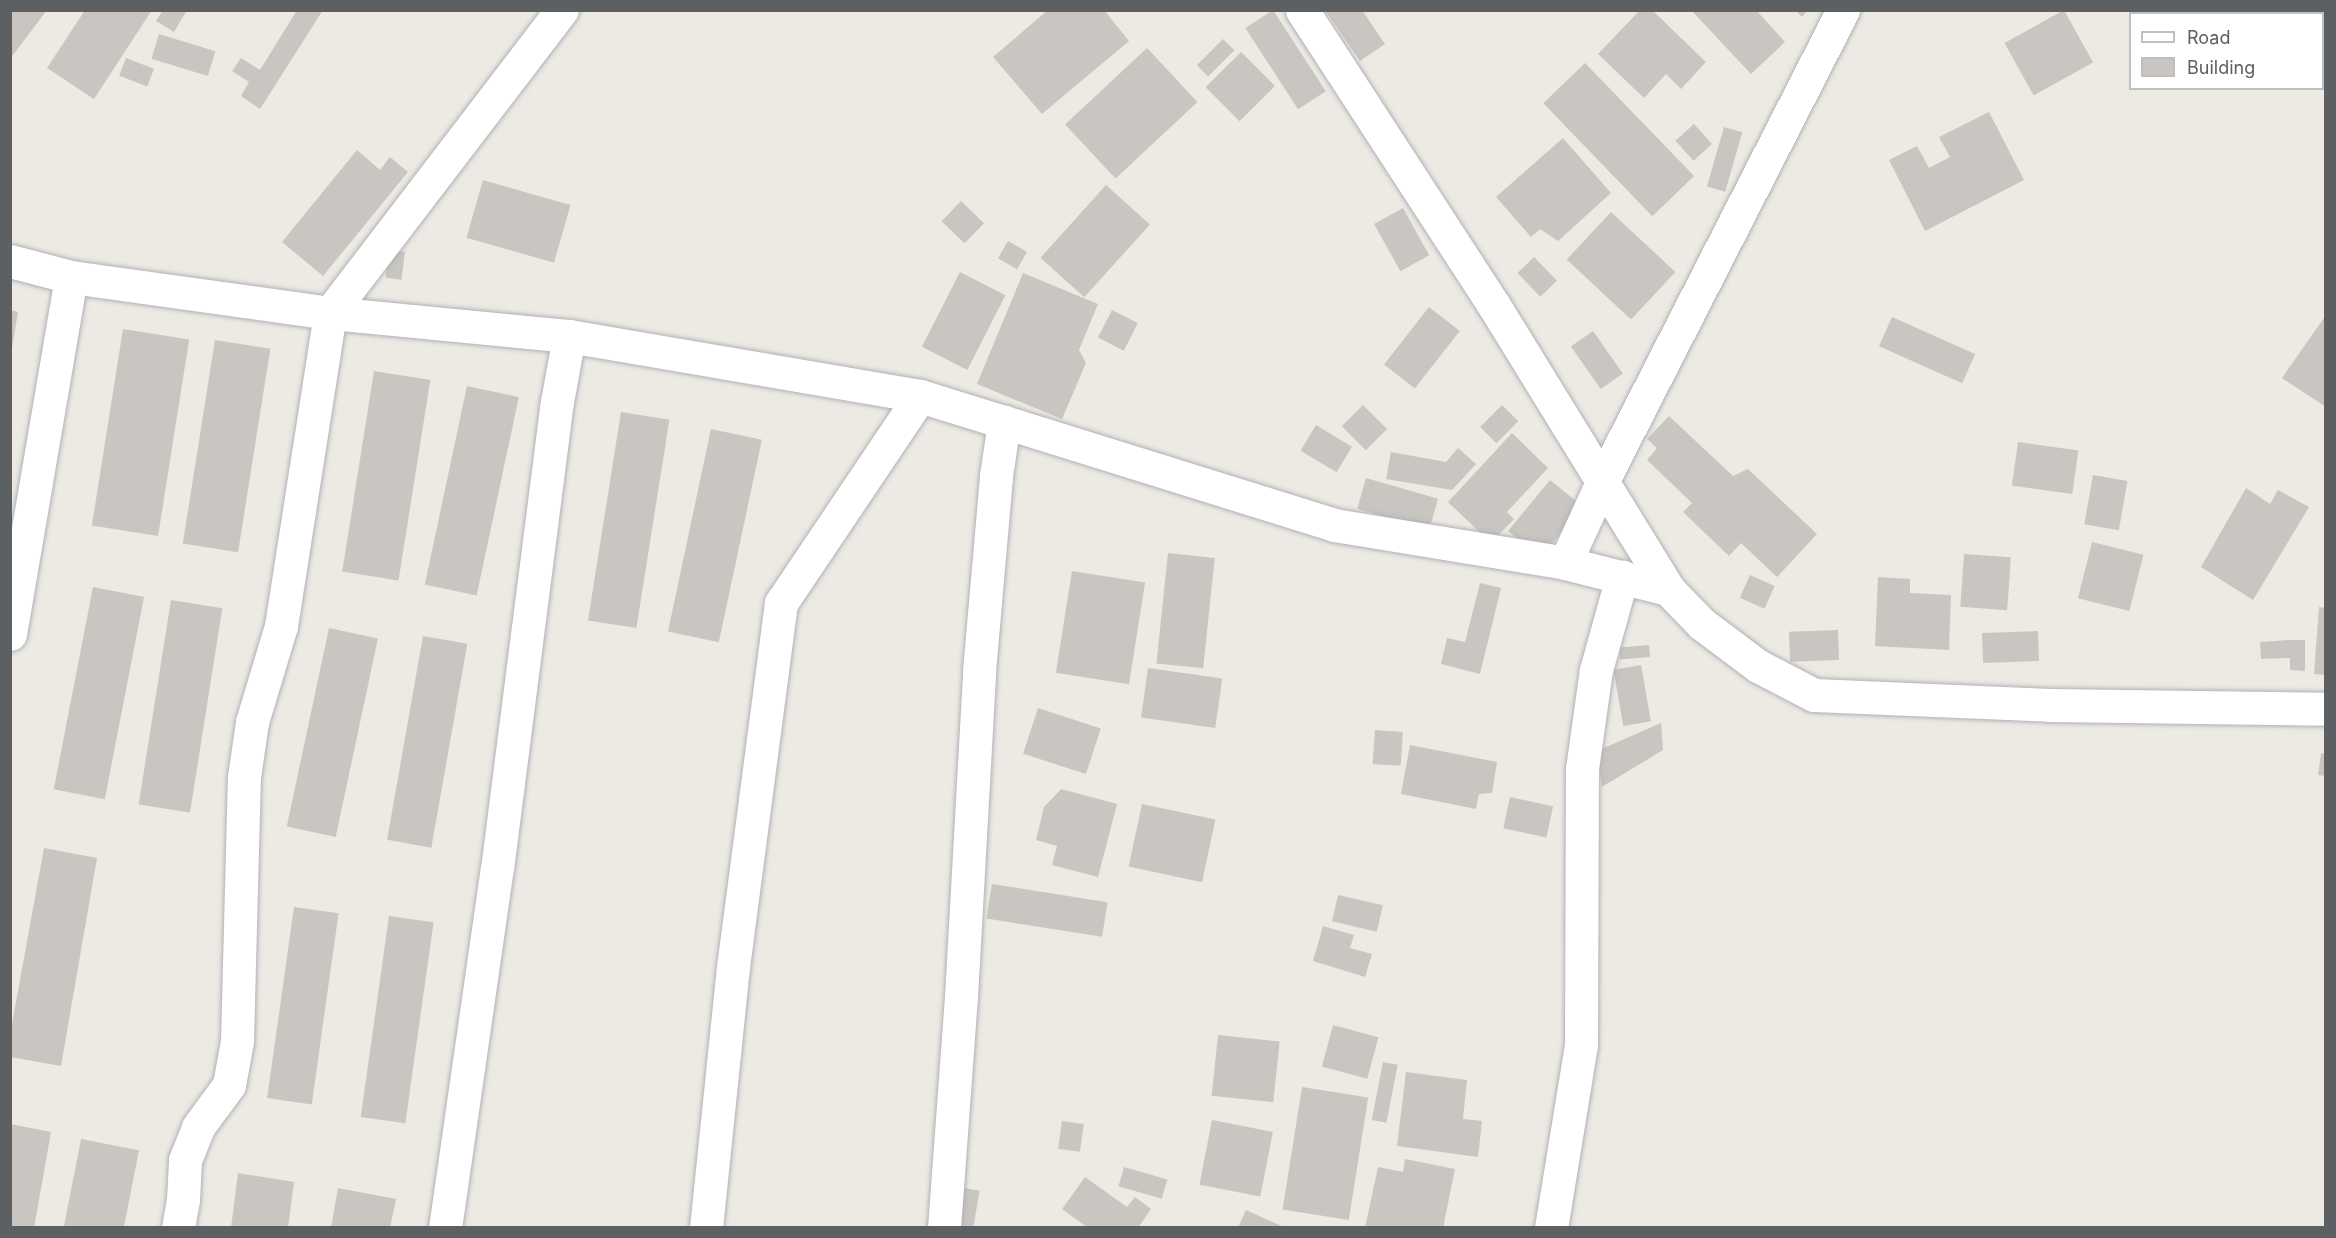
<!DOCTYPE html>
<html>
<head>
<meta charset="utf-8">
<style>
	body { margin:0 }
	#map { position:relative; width:2336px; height:1238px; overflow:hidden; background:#edeae4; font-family:Inter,sans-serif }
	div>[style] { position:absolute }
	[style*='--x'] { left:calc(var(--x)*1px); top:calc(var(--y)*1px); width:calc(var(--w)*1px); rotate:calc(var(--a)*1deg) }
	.building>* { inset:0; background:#c9c5c1; transform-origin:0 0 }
	.roads { filter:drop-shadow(0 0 2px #afb2b5) drop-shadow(0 0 2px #afb2b5) }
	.street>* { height:33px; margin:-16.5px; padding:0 16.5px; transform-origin:16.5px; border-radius:16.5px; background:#fff }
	span { translate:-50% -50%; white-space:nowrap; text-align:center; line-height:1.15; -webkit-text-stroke:4.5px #fff; paint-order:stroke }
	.frame { position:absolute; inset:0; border:12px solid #5c6063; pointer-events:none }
	.legend { position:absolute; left:2129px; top:12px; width:195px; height:78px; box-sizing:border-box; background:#fff; border:2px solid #bebfc1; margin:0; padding:8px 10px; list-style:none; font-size:18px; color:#5c6063 }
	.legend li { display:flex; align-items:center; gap:12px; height:30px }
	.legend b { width:30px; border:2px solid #bebfc1 }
</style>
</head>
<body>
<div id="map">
	<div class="building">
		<div style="clip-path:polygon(10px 10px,47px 10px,10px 59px)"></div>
		<div style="clip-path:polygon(85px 10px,152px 10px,94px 99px,47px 68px)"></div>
		<div style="clip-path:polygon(163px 10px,187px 10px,174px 32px,156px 21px)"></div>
		<div style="clip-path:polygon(297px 10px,323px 10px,260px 109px,241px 96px,249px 82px,232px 71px,241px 58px,260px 70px)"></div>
		<div style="clip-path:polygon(1048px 10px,1104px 10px,1129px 41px,1042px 114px,993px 57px)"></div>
		<div style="left:1273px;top:10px;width:97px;height:33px;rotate:57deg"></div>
		<div style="clip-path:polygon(1325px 10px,1362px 10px,1385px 44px,1360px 61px)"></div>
		<div style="clip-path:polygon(1640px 10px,1652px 10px,1706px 62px,1681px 89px,1666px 74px,1644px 98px,1598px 54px)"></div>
		<div style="clip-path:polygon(1691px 10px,1756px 10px,1785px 42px,1751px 74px)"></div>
		<div style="clip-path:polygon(1795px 10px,1808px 10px,1802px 17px)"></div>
		<div style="left:2064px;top:10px;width:60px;height:68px;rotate:61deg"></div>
		<div style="left:2244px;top:10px;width:49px;height:4px"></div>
		<div style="left:159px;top:34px;width:59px;height:26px;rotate:17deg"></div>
		<div style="left:1223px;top:39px;width:16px;height:37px;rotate:45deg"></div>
		<div style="left:1147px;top:48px;width:74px;height:112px;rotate:47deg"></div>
		<div style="left:1241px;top:52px;width:48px;height:50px;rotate:45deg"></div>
		<div style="left:126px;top:58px;width:30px;height:19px;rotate:21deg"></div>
		<div style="left:1585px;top:63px;width:157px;height:58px;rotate:46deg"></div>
		<div style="clip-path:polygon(1989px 112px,2024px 180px,1925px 231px,1889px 160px,1917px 146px,1929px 168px,1950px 157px,1939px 137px)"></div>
		<div style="left:1694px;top:124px;width:27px;height:25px;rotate:48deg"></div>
		<div style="left:1724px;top:127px;width:19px;height:62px;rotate:16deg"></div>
		<div style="clip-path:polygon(1563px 138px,1611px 193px,1558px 241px,1540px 229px,1531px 237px,1496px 197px)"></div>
		<div style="clip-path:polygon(357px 150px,380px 170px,390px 157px,408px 172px,323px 276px,282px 242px)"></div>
		<div style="left:483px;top:180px;width:91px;height:60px;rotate:16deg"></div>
		<div style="left:1106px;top:185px;width:59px;height:98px;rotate:42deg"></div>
		<div style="left:961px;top:201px;width:32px;height:28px;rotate:44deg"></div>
		<div style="left:1403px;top:208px;width:54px;height:33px;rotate:61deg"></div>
		<div style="left:1611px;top:212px;width:88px;height:65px;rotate:43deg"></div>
		<div style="left:1008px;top:241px;width:22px;height:20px;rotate:30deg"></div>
		<div style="left:389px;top:250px;width:16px;height:28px;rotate:7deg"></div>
		<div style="left:1534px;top:257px;width:33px;height:23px;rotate:46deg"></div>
		<div style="left:960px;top:272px;width:51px;height:84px;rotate:27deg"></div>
		<div style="clip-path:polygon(1023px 273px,1098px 304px,1079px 350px,1086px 363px,1062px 419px,977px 384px)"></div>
		<div style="left:1429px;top:307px;width:39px;height:73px;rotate:38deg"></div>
		<div style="clip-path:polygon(10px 310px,18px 312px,12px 348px,10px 348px)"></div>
		<div style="left:1112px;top:310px;width:29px;height:31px;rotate:27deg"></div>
		<div style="clip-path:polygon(2326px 315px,2326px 407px,2282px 378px)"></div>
		<div style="left:1892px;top:317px;width:91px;height:32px;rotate:24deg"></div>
		<div style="left:123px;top:329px;width:67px;height:199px;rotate:9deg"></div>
		<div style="left:1593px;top:331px;width:52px;height:27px;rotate:55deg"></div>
		<div style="left:215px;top:340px;width:56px;height:206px;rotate:9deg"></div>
		<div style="left:374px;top:371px;width:57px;height:203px;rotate:9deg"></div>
		<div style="left:467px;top:386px;width:53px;height:203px;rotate:12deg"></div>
		<div style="left:1363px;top:405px;width:34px;height:30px;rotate:45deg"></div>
		<div style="left:1502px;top:405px;width:23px;height:31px;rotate:45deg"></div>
		<div style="left:621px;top:412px;width:49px;height:211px;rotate:9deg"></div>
		<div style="clip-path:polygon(1669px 416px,1733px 476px,1748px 469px,1817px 534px,1777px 577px,1741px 543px,1729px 556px,1683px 512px,1692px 503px,1647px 460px,1657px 448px,1647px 439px)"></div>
		<div style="left:1316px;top:425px;width:42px;height:30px;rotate:31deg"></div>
		<div style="left:711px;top:429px;width:52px;height:207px;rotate:12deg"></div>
		<div style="clip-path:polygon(1512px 433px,1548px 468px,1507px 512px,1514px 519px,1491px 543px,1448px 502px)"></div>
		<div style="left:2018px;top:442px;width:61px;height:44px;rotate:8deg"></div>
		<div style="clip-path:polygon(1458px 448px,1476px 464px,1452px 490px,1386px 479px,1391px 452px,1446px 462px)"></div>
		<div style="left:2093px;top:475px;width:35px;height:50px;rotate:10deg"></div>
		<div style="left:1366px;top:478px;width:75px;height:32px;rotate:16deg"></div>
		<div style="clip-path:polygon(1550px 480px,1582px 506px,1546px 551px,1534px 541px,1529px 548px,1508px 531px)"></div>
		<div style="clip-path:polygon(2246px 488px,2270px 504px,2278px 490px,2309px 507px,2253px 600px,2201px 567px)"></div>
		<div style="left:2092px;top:542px;width:53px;height:58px;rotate:14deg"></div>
		<div style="left:1168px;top:553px;width:47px;height:111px;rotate:6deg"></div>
		<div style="left:1964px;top:554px;width:47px;height:53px;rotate:4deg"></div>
		<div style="left:1072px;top:571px;width:74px;height:103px;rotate:9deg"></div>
		<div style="left:1750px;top:575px;width:27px;height:25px;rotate:24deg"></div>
		<div style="clip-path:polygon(1878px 577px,1910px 579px,1910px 593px,1951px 595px,1949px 650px,1875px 646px)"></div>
		<div style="clip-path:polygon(1480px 583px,1501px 588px,1480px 674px,1441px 664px,1447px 638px,1465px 642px)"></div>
		<div style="left:93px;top:587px;width:52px;height:206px;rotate:11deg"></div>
		<div style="left:171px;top:600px;width:52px;height:207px;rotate:9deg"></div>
		<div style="clip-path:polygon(2319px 607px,2326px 608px,2326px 675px,2314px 674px)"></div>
		<div style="left:329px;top:628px;width:50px;height:203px;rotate:12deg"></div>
		<div style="left:1838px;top:630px;width:30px;height:49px;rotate:88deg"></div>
		<div style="left:2038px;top:631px;width:30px;height:56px;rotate:88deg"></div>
		<div style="left:423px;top:636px;width:45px;height:207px;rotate:10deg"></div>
		<div style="clip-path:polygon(2289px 640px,2305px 640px,2305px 671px,2290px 670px,2290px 658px,2261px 659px,2260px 642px)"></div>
		<div style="left:1649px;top:645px;width:12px;height:30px;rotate:85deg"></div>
		<div style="left:1641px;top:665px;width:57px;height:28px;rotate:80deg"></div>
		<div style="left:1148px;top:668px;width:75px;height:50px;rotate:8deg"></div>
		<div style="left:1038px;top:708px;width:66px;height:48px;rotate:18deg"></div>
		<div style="clip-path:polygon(1661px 723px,1663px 750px,1602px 787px,1597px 751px)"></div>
		<div style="left:1375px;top:730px;width:28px;height:34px;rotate:4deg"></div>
		<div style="clip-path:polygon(1410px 745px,1497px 762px,1492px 793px,1479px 794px,1476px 809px,1401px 794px)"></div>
		<div style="clip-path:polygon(2321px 753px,2326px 754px,2326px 776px,2318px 775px)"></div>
		<div style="clip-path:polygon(1061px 789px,1117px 804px,1098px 877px,1052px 865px,1057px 846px,1036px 840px,1044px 807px)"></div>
		<div style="left:1510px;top:797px;width:44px;height:32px;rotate:12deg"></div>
		<div style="left:1142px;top:804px;width:75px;height:64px;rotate:12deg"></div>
		<div style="clip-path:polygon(44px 848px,97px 858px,61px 1066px,10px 1057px,10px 1035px)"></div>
		<div style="left:992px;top:884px;width:117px;height:35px;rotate:9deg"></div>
		<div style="left:1338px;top:895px;width:46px;height:27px;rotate:13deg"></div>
		<div style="left:294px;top:907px;width:45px;height:193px;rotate:8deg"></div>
		<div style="left:389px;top:916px;width:45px;height:203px;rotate:8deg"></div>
		<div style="clip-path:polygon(1323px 926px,1354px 935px,1350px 948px,1372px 954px,1365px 977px,1313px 961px)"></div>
		<div style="left:1333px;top:1025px;width:47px;height:43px;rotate:15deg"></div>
		<div style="left:1218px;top:1035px;width:62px;height:61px;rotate:6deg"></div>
		<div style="left:1383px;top:1062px;width:15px;height:59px;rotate:11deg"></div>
		<div style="clip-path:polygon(1406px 1072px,1467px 1080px,1463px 1119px,1482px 1121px,1478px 1157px,1397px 1146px)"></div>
		<div style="left:1302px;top:1087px;width:67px;height:124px;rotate:9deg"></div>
		<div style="left:1212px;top:1120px;width:62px;height:66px;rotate:11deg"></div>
		<div style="left:1062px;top:1121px;width:22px;height:28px;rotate:8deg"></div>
		<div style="clip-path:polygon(10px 1124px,51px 1132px,34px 1228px,10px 1228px)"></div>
		<div style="left:81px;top:1139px;width:59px;height:90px;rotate:11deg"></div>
		<div style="clip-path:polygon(1405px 1159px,1455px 1169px,1443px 1228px,1365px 1228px,1378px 1167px,1403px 1172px)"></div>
		<div style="left:1124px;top:1167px;width:45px;height:20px;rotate:16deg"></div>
		<div style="clip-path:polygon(238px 1173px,294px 1182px,288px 1228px,231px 1228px)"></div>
		<div style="clip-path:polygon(1085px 1177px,1127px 1207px,1135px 1197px,1151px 1209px,1138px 1228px,1088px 1228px,1062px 1209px)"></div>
		<div style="left:958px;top:1187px;width:22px;height:42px;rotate:10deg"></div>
		<div style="clip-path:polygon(338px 1188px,396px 1199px,390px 1228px,331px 1228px)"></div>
		<div style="clip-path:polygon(1246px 1210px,1286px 1228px,1238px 1228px)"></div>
	</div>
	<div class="roads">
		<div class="street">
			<div style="--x:1302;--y:10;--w:351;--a:57"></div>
			<div style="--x:1493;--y:304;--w:334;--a:58.4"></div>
			<div style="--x:1668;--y:589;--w:49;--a:45.8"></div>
			<div style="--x:1702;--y:624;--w:70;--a:36.9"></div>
			<div style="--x:1758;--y:666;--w:63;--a:27.4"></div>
			<div style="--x:1814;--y:695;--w:236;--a:2.4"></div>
			<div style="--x:2050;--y:705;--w:276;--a:0.8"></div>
			<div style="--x:10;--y:261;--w:63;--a:14.7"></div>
			<div style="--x:71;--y:277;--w:261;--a:7.9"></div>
			<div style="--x:330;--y:313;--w:240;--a:5.5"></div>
			<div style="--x:569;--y:336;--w:356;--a:9.7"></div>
			<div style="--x:920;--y:396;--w:88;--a:17.2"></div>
			<div style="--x:1565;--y:563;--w:91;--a:-65.4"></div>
			<div style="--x:1603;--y:480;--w:528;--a:-62.95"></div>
			<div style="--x:10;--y:634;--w:362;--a:-80.3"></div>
			<div style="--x:178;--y:1228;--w:28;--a:-80"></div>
			<div style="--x:183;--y:1200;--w:40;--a:-87.1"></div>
			<div style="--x:185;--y:1160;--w:35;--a:-68"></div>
			<div style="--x:198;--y:1127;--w:52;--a:-53.6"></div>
			<div style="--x:229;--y:1085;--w:45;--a:-79.7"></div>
			<div style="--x:237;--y:1041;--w:264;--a:-88.5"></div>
			<div style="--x:244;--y:777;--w:56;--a:-81.7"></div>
			<div style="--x:252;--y:722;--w:100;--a:-73.2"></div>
			<div style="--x:281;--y:626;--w:317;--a:-81.1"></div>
			<div style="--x:330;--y:313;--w:382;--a:-52.6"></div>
			<div style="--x:445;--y:1228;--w:363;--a:-81.8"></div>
			<div style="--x:497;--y:869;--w:471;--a:-82.7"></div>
			<div style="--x:557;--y:402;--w:67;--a:-79.7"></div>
			<div style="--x:706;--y:1228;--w:262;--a:-84.1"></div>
			<div style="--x:733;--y:967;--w:367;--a:-82.5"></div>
			<div style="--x:781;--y:603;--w:249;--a:-56.1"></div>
			<div style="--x:944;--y:1228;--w:232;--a:-85.8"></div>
			<div style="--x:961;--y:997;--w:326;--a:-86.8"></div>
			<div style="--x:979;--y:671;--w:196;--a:-85"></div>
			<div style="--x:996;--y:476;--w:55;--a:-81.6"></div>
			<div style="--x:1004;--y:422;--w:346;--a:17.3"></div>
			<div style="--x:1334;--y:525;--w:234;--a:9.3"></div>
			<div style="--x:1565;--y:563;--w:106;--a:14.2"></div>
			<div style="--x:1551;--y:1228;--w:185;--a:-80.7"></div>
			<div style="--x:1581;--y:1045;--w:276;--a:-89.8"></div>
			<div style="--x:1582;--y:769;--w:100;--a:-82"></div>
			<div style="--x:1596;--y:670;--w:97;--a:-74.4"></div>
		</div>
	</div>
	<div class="frame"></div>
	<ul class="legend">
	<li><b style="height:8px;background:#fff"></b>Road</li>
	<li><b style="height:16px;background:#c9c5c1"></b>Building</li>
	</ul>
</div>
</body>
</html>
